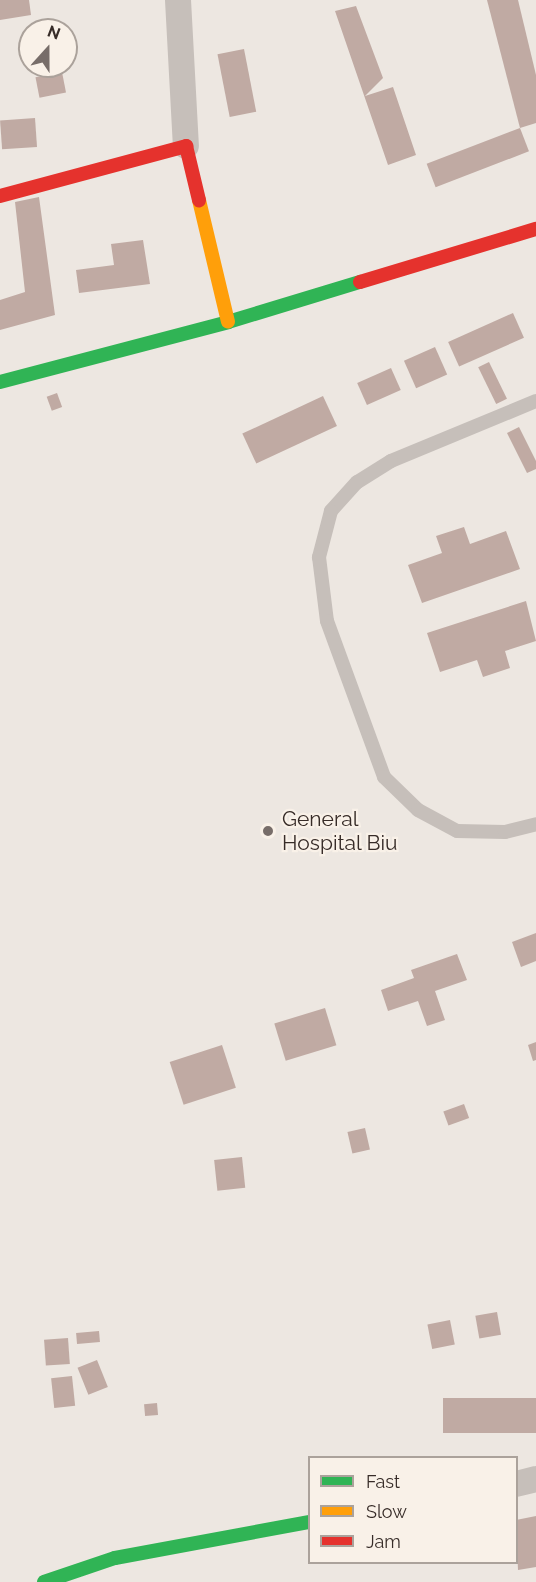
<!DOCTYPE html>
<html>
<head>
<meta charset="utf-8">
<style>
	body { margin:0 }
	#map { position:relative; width:536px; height:1582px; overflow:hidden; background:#ede7e1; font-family:Raleway,sans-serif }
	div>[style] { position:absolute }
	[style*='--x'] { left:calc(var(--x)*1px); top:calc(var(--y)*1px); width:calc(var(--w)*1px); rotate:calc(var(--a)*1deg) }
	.building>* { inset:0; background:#c0aaa3; transform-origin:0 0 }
	.lane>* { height:14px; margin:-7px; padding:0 7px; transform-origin:7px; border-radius:7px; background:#c6bfba }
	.street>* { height:26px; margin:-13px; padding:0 13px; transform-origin:13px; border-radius:13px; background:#c6bfba }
	.fast>* { height:14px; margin:-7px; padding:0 7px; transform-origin:7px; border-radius:7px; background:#30b455 }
	.slow>* { height:14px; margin:-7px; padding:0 7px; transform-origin:7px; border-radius:7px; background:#ff9f0a }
	.jam>* { height:14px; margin:-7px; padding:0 7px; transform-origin:7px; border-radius:7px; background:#e5322d }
	.dots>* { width:16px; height:16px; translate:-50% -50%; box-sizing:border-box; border:3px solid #f9f1e8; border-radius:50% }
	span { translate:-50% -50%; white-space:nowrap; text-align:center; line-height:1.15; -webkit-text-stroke:4.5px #f9f1e8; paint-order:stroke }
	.poi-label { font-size:21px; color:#372c28 }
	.left { translate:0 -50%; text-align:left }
	.legend { position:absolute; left:308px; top:1456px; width:210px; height:108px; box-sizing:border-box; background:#f9f1e8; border:2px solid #aba29b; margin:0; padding:8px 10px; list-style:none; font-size:18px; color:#372c28 }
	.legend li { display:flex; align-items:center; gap:12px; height:30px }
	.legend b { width:30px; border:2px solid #aba29b }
	.north { position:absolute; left:18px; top:18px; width:60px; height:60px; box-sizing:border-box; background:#f9f1e8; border:2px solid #aba29b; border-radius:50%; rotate:21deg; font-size:16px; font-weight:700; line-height:24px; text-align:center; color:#372c28 }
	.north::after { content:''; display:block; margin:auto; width:21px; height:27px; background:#776d69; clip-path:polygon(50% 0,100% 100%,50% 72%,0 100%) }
</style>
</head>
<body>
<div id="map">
	<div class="building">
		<div style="clip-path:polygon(0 0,29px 0,31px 15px,0 20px)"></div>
		<div style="clip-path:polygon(487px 0,518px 0,536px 75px,536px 123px,520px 128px)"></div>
		<div style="clip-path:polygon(356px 6px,383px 78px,365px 96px,393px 87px,416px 155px,388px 165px,335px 11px)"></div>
		<div style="left:244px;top:49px;width:64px;height:27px;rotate:79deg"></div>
		<div style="left:62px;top:72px;width:21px;height:27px;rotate:79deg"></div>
		<div style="left:35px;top:118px;width:29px;height:35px;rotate:86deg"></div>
		<div style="left:520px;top:128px;width:25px;height:100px;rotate:69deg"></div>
		<div style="clip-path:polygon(39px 197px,55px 315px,0 330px,0 300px,25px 292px,15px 202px)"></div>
		<div style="clip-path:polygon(143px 240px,150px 284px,79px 293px,76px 270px,114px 265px,111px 244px)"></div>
		<div style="left:513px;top:313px;width:27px;height:71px;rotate:66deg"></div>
		<div style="left:435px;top:347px;width:30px;height:34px;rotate:66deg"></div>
		<div style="left:489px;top:362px;width:41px;height:12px;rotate:64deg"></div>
		<div style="left:391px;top:368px;width:24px;height:37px;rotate:66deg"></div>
		<div style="left:57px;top:393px;width:15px;height:11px;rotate:70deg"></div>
		<div style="left:323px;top:396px;width:33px;height:89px;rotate:65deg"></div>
		<div style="clip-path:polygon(519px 427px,536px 461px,536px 469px,527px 473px,507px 433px)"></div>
		<div style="clip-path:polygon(464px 527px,470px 544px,506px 531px,520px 569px,422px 603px,408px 565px,442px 553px,436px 536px)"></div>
		<div style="clip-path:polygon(526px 601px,536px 641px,505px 651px,510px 668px,483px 677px,477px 660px,440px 672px,427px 633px)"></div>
		<div style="clip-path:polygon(536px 933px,536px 961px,521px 967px,512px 942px)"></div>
		<div style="clip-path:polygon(457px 954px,467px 980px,435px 991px,445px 1020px,427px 1026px,418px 1001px,388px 1011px,381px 990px,414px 978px,411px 970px)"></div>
		<div style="left:325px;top:1008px;width:39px;height:53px;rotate:73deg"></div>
		<div style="clip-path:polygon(536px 1042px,536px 1060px,533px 1061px,528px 1045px)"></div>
		<div style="left:222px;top:1045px;width:45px;height:55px;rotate:72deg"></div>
		<div style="left:464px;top:1104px;width:15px;height:22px;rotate:70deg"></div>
		<div style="left:365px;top:1128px;width:22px;height:18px;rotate:77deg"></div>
		<div style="left:242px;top:1157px;width:31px;height:28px;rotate:84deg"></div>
		<div style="left:497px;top:1312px;width:23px;height:22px;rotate:80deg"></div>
		<div style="left:450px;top:1320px;width:25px;height:23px;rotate:79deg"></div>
		<div style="left:99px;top:1331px;width:11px;height:23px;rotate:85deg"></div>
		<div style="left:68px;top:1338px;width:26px;height:24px;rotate:86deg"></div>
		<div style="left:97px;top:1360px;width:29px;height:21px;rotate:68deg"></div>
		<div style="left:72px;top:1376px;width:30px;height:21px;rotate:84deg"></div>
		<div style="left:536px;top:1398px;width:35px;height:93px;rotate:90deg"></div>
		<div style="left:157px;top:1403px;width:12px;height:13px;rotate:85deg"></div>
		<div style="clip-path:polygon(536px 1516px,536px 1567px,518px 1570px,516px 1520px)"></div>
	</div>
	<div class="lane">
		<div style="--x:536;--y:401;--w:157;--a:157.5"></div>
		<div style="--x:391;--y:461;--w:40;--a:148"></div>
		<div style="--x:357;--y:482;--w:39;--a:132"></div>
		<div style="--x:331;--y:511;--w:48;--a:104.6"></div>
		<div style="--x:319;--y:557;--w:64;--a:82.9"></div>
		<div style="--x:327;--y:621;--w:166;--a:69.9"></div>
		<div style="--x:384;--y:777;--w:47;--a:44.1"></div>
		<div style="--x:418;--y:810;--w:44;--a:28.3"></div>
		<div style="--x:457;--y:831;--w:48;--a:1.2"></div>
		<div style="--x:505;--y:832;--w:32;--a:-14"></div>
	</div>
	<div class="street">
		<div style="--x:178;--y:0;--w:146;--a:86.9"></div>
		<div style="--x:516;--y:1484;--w:21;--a:-14"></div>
	</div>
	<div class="fast">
		<div style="--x:0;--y:382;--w:236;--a:-14.7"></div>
		<div style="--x:228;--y:322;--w:138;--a:-16.9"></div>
		<div style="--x:44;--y:1582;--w:75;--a:-18.7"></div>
		<div style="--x:115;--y:1558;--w:198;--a:-10.5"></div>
	</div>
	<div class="slow">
		<div style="--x:199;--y:200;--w:125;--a:76.6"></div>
	</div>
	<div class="jam">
		<div style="--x:0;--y:196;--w:193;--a:-15"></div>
		<div style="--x:186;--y:146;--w:56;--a:76.5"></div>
		<div style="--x:360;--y:282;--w:184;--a:-16.8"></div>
	</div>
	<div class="dots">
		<div style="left:268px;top:831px;background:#776d69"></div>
	</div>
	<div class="poi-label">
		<span class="left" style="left:282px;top:831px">General<br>Hospital Biu</span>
	</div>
	<ul class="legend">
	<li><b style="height:8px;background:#30b455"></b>Fast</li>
	<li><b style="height:8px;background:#ff9f0a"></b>Slow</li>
	<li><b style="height:8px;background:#e5322d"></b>Jam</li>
	</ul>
	<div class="north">N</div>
</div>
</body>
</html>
